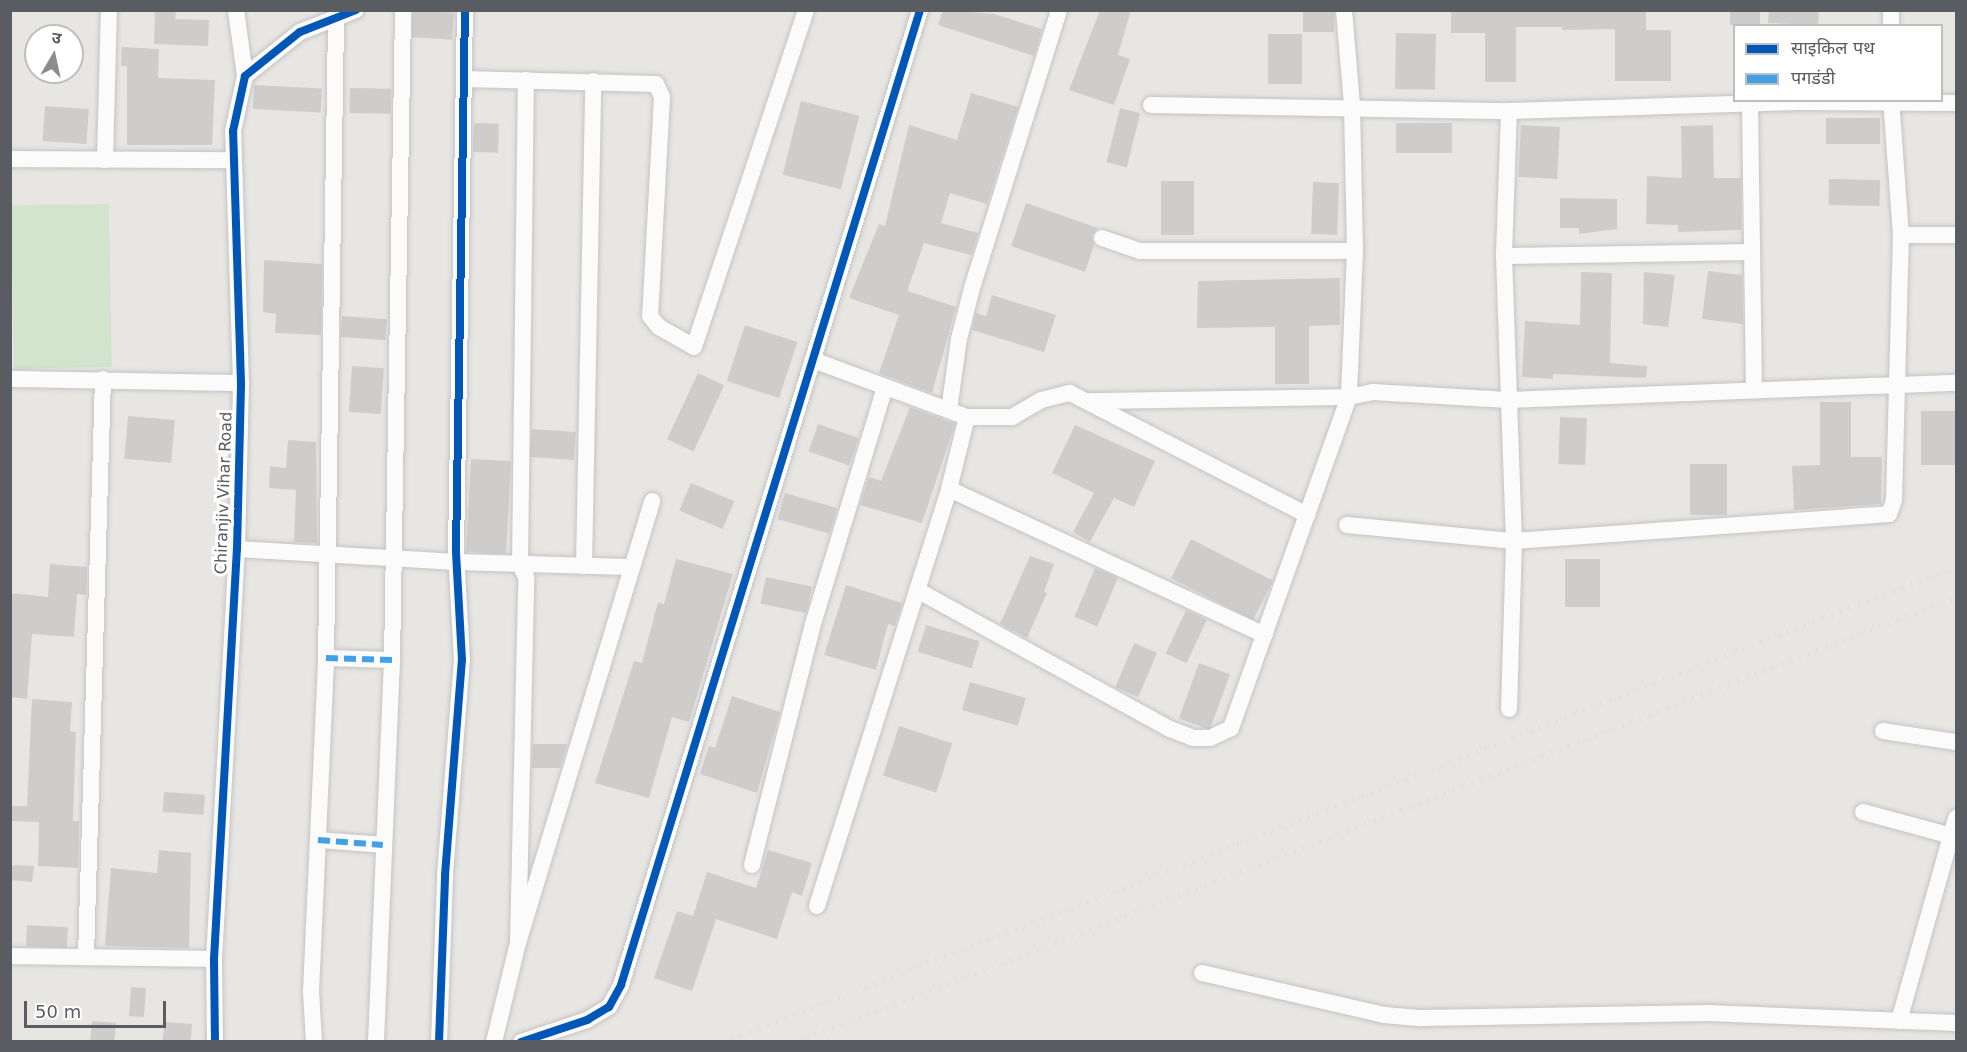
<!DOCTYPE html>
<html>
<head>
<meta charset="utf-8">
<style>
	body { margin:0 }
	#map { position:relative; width:1967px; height:1052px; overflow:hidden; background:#e8e6e3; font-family:"DejaVu Sans","Noto Sans Devanagari",sans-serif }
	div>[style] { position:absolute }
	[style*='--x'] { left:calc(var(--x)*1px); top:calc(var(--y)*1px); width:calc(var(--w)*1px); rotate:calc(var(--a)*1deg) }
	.green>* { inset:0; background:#d2e3ce; transform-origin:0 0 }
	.building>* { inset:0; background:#cfcdcc; transform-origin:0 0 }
	.roads { filter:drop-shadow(0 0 2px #c4c3c4) drop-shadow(0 0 2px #c4c3c4) }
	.street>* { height:16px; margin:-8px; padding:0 8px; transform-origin:8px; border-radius:8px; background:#fcfbfb }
	.rail>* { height:4.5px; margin-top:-2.25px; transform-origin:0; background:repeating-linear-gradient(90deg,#e0e0e0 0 1.5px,transparent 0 9.5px) }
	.quiet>* { height:6px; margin-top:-3px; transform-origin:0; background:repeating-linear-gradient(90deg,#42a1e6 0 12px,transparent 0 18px) }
	.cycleway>* { height:8px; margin:-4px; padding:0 4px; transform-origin:4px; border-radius:4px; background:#0057b8 }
	span { translate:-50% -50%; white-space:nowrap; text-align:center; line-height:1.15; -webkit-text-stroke:6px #fff; paint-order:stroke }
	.street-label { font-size:16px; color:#595c60 }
	.frame { position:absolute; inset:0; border:12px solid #595c60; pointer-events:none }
	.legend { position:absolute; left:1733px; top:24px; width:210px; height:78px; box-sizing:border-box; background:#fff; border:2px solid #bdbebf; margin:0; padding:8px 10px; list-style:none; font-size:18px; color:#595c60 }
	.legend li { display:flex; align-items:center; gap:12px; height:30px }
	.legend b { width:30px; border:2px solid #bdbebf }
	.north { position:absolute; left:24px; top:24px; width:60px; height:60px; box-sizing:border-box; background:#fff; border:2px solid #bdbebf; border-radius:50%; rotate:9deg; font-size:16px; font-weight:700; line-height:24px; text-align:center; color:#595c60 }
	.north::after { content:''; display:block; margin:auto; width:21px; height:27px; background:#8b8c8e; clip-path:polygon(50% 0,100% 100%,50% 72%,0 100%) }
	.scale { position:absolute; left:24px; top:1001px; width:142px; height:27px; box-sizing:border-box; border:3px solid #595c60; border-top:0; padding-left:8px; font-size:18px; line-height:21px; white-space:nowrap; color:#595c60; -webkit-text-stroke:4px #fff; paint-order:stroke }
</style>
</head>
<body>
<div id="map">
	<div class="green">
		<div style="left:109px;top:204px;width:163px;height:98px;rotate:89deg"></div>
	</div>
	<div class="building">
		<div style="clip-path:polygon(155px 10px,176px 10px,175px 19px,209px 20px,208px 46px,154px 44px)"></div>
		<div style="left:413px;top:10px;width:41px;height:27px;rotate:4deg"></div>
		<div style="clip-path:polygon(943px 10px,994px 14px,1042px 29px,1034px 56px,938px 25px)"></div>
		<div style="clip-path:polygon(1100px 10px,1131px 10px,1118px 55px,1130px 59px,1114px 105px,1069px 90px)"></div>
		<div style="left:1303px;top:10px;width:31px;height:22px"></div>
		<div style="clip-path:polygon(1451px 10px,1646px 10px,1646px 30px,1671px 30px,1671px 81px,1615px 81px,1615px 29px,1562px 30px,1562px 27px,1516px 27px,1516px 82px,1485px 82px,1485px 33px,1451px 33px)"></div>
		<div style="left:1730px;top:10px;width:30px;height:15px"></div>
		<div style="clip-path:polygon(1769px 10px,1819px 10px,1818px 25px,1768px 23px)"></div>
		<div style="left:1396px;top:33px;width:40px;height:56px;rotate:1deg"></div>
		<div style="left:1268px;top:34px;width:34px;height:50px"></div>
		<div style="clip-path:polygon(122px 47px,159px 49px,158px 78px,215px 80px,212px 145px,127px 145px,127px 66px,121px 66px)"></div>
		<div style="left:254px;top:85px;width:68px;height:24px;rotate:3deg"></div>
		<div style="left:350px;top:88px;width:41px;height:25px;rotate:1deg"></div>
		<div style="clip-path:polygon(971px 93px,1018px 107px,987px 204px,950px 193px,941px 223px,978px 233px,971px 255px,924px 243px,909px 286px,908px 291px,956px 307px,932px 393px,879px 373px,899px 315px,849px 298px,879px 224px,885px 226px,909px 125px,957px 140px)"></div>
		<div style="left:801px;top:101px;width:60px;height:76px;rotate:14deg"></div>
		<div style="left:45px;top:106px;width:44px;height:35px;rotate:4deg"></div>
		<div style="left:1120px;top:108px;width:21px;height:56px;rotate:14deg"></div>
		<div style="left:1826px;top:118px;width:54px;height:26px"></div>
		<div style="left:474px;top:123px;width:25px;height:29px;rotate:2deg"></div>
		<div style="left:1396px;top:123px;width:56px;height:30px"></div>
		<div style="left:1521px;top:125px;width:39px;height:52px;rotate:3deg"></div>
		<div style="clip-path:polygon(1713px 125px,1714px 178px,1741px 178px,1741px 230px,1678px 232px,1678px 225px,1646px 224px,1647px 176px,1682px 178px,1681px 126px)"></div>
		<div style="left:1829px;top:179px;width:51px;height:26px;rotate:1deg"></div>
		<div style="left:1161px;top:181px;width:33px;height:54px"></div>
		<div style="left:1313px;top:182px;width:26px;height:52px;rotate:2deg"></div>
		<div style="clip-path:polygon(1560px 198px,1617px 199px,1617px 229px,1579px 234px,1579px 228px,1560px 228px)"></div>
		<div style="clip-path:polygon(1026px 203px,1098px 228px,1092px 235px,1094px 245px,1085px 272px,1011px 246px)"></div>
		<div style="clip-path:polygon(264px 260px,322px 264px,321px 335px,275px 333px,276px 314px,263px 312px)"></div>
		<div style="clip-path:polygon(1708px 271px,1742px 275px,1743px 324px,1702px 319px)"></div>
		<div style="clip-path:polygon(1581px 272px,1612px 273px,1610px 363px,1647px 366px,1646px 378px,1553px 374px,1553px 379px,1522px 377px,1525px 321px,1580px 325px)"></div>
		<div style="clip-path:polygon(1644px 272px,1675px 275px,1668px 327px,1643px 324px)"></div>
		<div style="clip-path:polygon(1340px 278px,1340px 325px,1309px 326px,1309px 384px,1275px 384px,1275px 327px,1197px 328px,1198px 281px)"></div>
		<div style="clip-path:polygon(992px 295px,1056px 315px,1044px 352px,972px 330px,976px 313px,986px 316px)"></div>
		<div style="left:342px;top:316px;width:45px;height:21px;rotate:4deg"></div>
		<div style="left:745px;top:325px;width:55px;height:59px;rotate:18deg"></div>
		<div style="left:352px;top:366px;width:32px;height:46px;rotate:4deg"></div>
		<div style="left:698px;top:373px;width:29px;height:73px;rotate:25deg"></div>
		<div style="clip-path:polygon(1820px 402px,1851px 402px,1851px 457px,1882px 457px,1881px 504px,1794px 510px,1792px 466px,1820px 465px)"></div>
		<div style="clip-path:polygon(910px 407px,955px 424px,922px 523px,860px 505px,869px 477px,881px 481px)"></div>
		<div style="left:1956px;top:411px;width:54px;height:35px;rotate:90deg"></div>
		<div style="left:128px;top:416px;width:47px;height:43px;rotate:5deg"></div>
		<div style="left:1560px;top:417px;width:27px;height:47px;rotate:2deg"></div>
		<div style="left:818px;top:424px;width:43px;height:29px;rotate:19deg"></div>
		<div style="clip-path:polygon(1075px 425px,1155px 461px,1134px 507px,1114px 498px,1090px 542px,1073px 532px,1094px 493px,1052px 473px)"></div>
		<div style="left:532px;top:429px;width:44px;height:28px;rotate:4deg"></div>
		<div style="clip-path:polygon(288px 440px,316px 442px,317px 543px,294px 542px,296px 490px,269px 488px,270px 466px,286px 468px)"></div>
		<div style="left:471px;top:459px;width:40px;height:93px;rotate:3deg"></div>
		<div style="left:1690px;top:464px;width:37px;height:51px"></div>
		<div style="left:691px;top:483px;width:47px;height:30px;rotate:23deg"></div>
		<div style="left:785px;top:493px;width:54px;height:27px;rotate:16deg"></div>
		<div style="left:1191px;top:539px;width:92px;height:44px;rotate:27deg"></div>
		<div style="clip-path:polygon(1030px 556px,1054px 564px,1044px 592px,1047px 593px,1027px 638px,1000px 624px)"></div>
		<div style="clip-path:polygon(676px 559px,733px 574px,689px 722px,672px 717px,649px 798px,595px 783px,634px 661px,642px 663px,658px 602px,664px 604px)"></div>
		<div style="left:1565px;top:559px;width:35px;height:48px"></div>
		<div style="clip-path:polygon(50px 564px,87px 567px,86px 595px,77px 594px,74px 637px,32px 634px,27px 699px,10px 697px,10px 593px,48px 597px)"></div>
		<div style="left:1095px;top:568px;width:25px;height:53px;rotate:23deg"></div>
		<div style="left:766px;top:577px;width:47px;height:27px;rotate:12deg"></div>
		<div style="clip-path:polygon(846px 585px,902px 603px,895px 626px,888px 624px,876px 670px,824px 655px)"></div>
		<div style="left:1186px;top:610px;width:23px;height:48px;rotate:25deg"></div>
		<div style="left:926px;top:625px;width:56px;height:28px;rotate:17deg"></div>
		<div style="left:1134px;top:643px;width:25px;height:48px;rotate:23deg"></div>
		<div style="left:1199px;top:663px;width:33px;height:59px;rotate:20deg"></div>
		<div style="left:970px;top:682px;width:58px;height:29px;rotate:16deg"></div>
		<div style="clip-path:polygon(732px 696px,780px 712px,757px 793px,700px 774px,709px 746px,715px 748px)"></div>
		<div style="clip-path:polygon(32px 699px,72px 702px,70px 731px,76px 732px,73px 821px,79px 821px,78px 868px,38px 866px,39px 822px,10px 821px,10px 806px,27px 806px)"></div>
		<div style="left:899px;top:726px;width:56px;height:52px;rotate:18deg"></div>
		<div style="clip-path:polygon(533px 744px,567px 744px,560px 768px,532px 768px)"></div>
		<div style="left:164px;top:792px;width:41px;height:20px;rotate:4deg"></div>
		<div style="clip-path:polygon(159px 850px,191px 853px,189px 948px,105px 946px,111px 868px,157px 873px)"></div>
		<div style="clip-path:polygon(768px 850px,812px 863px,802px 896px,792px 892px,777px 939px,716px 919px,692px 991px,654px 978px,677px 911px,693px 916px,707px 872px,756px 888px)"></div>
		<div style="clip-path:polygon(10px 865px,34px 866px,32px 882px,10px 880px)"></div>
		<div style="left:27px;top:925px;width:41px;height:21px;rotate:3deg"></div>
		<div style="left:131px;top:987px;width:15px;height:29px;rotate:4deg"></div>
		<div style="left:92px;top:1021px;width:24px;height:20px;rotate:5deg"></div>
		<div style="left:164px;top:1022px;width:28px;height:19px;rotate:4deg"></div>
	</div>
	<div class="roads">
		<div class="street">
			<div style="--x:236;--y:10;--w:67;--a:82.2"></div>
			<div style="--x:1344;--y:10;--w:96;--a:85.2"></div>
			<div style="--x:1352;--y:106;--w:145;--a:88.8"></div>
			<div style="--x:1355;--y:251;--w:146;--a:92.4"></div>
			<div style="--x:1349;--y:397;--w:25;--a:-12"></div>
			<div style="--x:1373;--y:392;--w:135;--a:3.4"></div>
			<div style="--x:1508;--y:400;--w:448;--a:-2.2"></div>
			<div style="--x:1891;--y:10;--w:16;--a:90"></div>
			<div style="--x:464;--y:79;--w:192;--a:1.5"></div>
			<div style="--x:656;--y:84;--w:14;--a:65"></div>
			<div style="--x:662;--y:97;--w:219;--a:93.1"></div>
			<div style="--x:650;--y:316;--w:14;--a:51"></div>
			<div style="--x:659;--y:327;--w:40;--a:29.7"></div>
			<div style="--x:694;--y:347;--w:355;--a:-71.6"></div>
			<div style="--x:1151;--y:105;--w:358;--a:1"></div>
			<div style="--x:1509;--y:111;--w:289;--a:-1.8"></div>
			<div style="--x:1798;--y:102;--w:158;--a:0.4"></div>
			<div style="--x:1750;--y:105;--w:285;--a:89.2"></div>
			<div style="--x:1509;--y:111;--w:145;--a:92"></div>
			<div style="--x:1504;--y:256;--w:285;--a:88"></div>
			<div style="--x:1514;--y:541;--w:168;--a:91.7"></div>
			<div style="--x:10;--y:159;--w:224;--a:0.3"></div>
			<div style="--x:105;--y:160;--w:150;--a:-88.5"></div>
			<div style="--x:1901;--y:235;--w:55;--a:0"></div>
			<div style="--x:1102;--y:238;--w:40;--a:18.9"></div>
			<div style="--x:1140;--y:251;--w:215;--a:0"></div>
			<div style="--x:1504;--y:256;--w:248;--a:-0.9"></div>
			<div style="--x:813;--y:360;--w:164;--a:20.3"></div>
			<div style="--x:967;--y:417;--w:45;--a:0"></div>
			<div style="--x:1012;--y:417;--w:34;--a:-30"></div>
			<div style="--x:1041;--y:400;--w:30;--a:-14"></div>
			<div style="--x:1070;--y:393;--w:267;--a:27.2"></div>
			<div style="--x:10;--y:379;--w:231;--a:1"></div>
			<div style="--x:949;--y:410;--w:72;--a:-82"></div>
			<div style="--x:959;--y:339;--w:53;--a:-75.7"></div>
			<div style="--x:972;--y:288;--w:291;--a:-72.6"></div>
			<div style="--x:949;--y:489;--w:348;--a:24.8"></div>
			<div style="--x:1347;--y:525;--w:168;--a:5.5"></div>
			<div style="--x:1514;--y:541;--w:376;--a:-4.1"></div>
			<div style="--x:1889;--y:514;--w:15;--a:-70"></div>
			<div style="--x:1894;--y:500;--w:265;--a:-88.5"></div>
			<div style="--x:1901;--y:235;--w:135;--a:-94.2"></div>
			<div style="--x:237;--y:549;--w:220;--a:3.4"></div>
			<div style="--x:457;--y:562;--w:172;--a:1.7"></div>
			<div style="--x:584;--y:566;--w:485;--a:-88.9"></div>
			<div style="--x:917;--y:590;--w:289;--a:28.8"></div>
			<div style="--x:1170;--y:729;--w:25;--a:21"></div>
			<div style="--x:1193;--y:738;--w:17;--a:0"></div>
			<div style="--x:1210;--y:738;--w:23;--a:-25"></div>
			<div style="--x:1231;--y:728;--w:351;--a:-70.4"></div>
			<div style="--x:1349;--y:397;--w:258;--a:179.1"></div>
			<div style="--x:326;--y:658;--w:66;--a:1.7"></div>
			<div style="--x:1883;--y:731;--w:74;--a:8.6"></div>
			<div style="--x:1863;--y:812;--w:92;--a:15.1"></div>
			<div style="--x:318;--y:840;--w:65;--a:4.4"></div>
			<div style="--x:752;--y:865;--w:249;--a:-75.8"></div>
			<div style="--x:813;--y:624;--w:248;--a:-73.1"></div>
			<div style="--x:817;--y:906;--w:437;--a:-72.4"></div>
			<div style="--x:949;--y:489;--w:74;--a:-76"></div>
			<div style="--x:518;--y:943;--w:366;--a:-88.7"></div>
			<div style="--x:526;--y:577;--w:14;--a:-115"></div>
			<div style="--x:520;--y:564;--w:484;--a:-89.3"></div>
			<div style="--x:10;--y:956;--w:204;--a:0.8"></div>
			<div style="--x:86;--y:957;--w:578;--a:-88.32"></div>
			<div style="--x:1202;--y:973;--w:187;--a:13"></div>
			<div style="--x:1384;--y:1015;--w:37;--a:5"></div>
			<div style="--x:1421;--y:1018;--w:288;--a:-1"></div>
			<div style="--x:1709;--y:1013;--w:247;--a:2.3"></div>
			<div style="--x:1899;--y:1021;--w:211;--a:-74.3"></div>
			<div style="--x:215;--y:1042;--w:83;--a:-90.7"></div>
			<div style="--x:214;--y:959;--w:411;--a:-86.8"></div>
			<div style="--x:237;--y:549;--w:166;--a:-88.6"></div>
			<div style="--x:241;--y:383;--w:252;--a:-91.8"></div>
			<div style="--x:233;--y:131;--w:56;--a:-77.7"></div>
			<div style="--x:245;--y:76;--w:70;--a:-38.7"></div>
			<div style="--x:300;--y:32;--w:60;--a:-21.4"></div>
			<div style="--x:314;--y:1042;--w:50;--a:-93.4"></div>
			<div style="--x:311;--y:992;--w:334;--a:-87.4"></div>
			<div style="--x:326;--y:658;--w:640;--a:-89.1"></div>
			<div style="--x:376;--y:1042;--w:382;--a:-87.6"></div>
			<div style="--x:392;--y:660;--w:650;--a:-89.03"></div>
			<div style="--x:439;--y:1042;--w:167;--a:-87.9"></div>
			<div style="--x:445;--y:875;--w:216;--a:-85.5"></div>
			<div style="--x:462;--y:660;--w:109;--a:-93.2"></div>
			<div style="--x:456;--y:551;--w:541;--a:-89.05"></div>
			<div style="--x:494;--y:1042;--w:102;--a:-76.4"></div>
			<div style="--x:518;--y:943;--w:462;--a:-73.1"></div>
			<div style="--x:521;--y:1042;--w:70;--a:-18.4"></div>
			<div style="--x:587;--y:1020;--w:26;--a:-31"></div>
			<div style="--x:609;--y:1007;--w:25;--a:-61"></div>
			<div style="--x:621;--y:985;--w:1020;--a:-72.95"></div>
		</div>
	</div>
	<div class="rail">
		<div style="--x:723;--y:1042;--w:1321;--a:-21.07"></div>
		<div style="--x:797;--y:1042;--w:1241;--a:-21"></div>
	</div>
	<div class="quiet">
		<div style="--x:326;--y:658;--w:66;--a:1.7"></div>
		<div style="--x:318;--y:840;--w:65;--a:4.4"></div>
	</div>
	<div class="cycleway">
		<div style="--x:215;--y:1042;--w:83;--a:-90.7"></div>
		<div style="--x:214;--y:959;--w:411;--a:-86.8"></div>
		<div style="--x:237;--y:549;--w:166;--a:-88.6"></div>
		<div style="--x:241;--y:383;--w:252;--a:-91.8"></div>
		<div style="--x:233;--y:131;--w:56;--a:-77.7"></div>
		<div style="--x:245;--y:76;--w:70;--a:-38.7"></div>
		<div style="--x:300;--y:32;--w:60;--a:-21.4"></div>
		<div style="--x:439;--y:1042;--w:167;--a:-87.9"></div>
		<div style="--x:445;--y:875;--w:216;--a:-85.5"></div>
		<div style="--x:462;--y:660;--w:109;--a:-93.2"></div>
		<div style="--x:456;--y:551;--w:541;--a:-89.05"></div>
		<div style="--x:521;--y:1042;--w:70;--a:-18.4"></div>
		<div style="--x:587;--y:1020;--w:26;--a:-31"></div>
		<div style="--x:609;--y:1007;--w:25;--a:-61"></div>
		<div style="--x:621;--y:985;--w:1020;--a:-72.95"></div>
	</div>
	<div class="street-label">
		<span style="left:224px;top:493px;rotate:-88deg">Chiranjiv Vihar Road</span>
	</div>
	<div class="frame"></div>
	<ul class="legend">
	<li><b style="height:8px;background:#0057b8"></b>साइकिल पथ</li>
	<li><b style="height:8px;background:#42a1e6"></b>पगडंडी</li>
	</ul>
	<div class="north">उ</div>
	<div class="scale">50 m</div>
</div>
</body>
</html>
